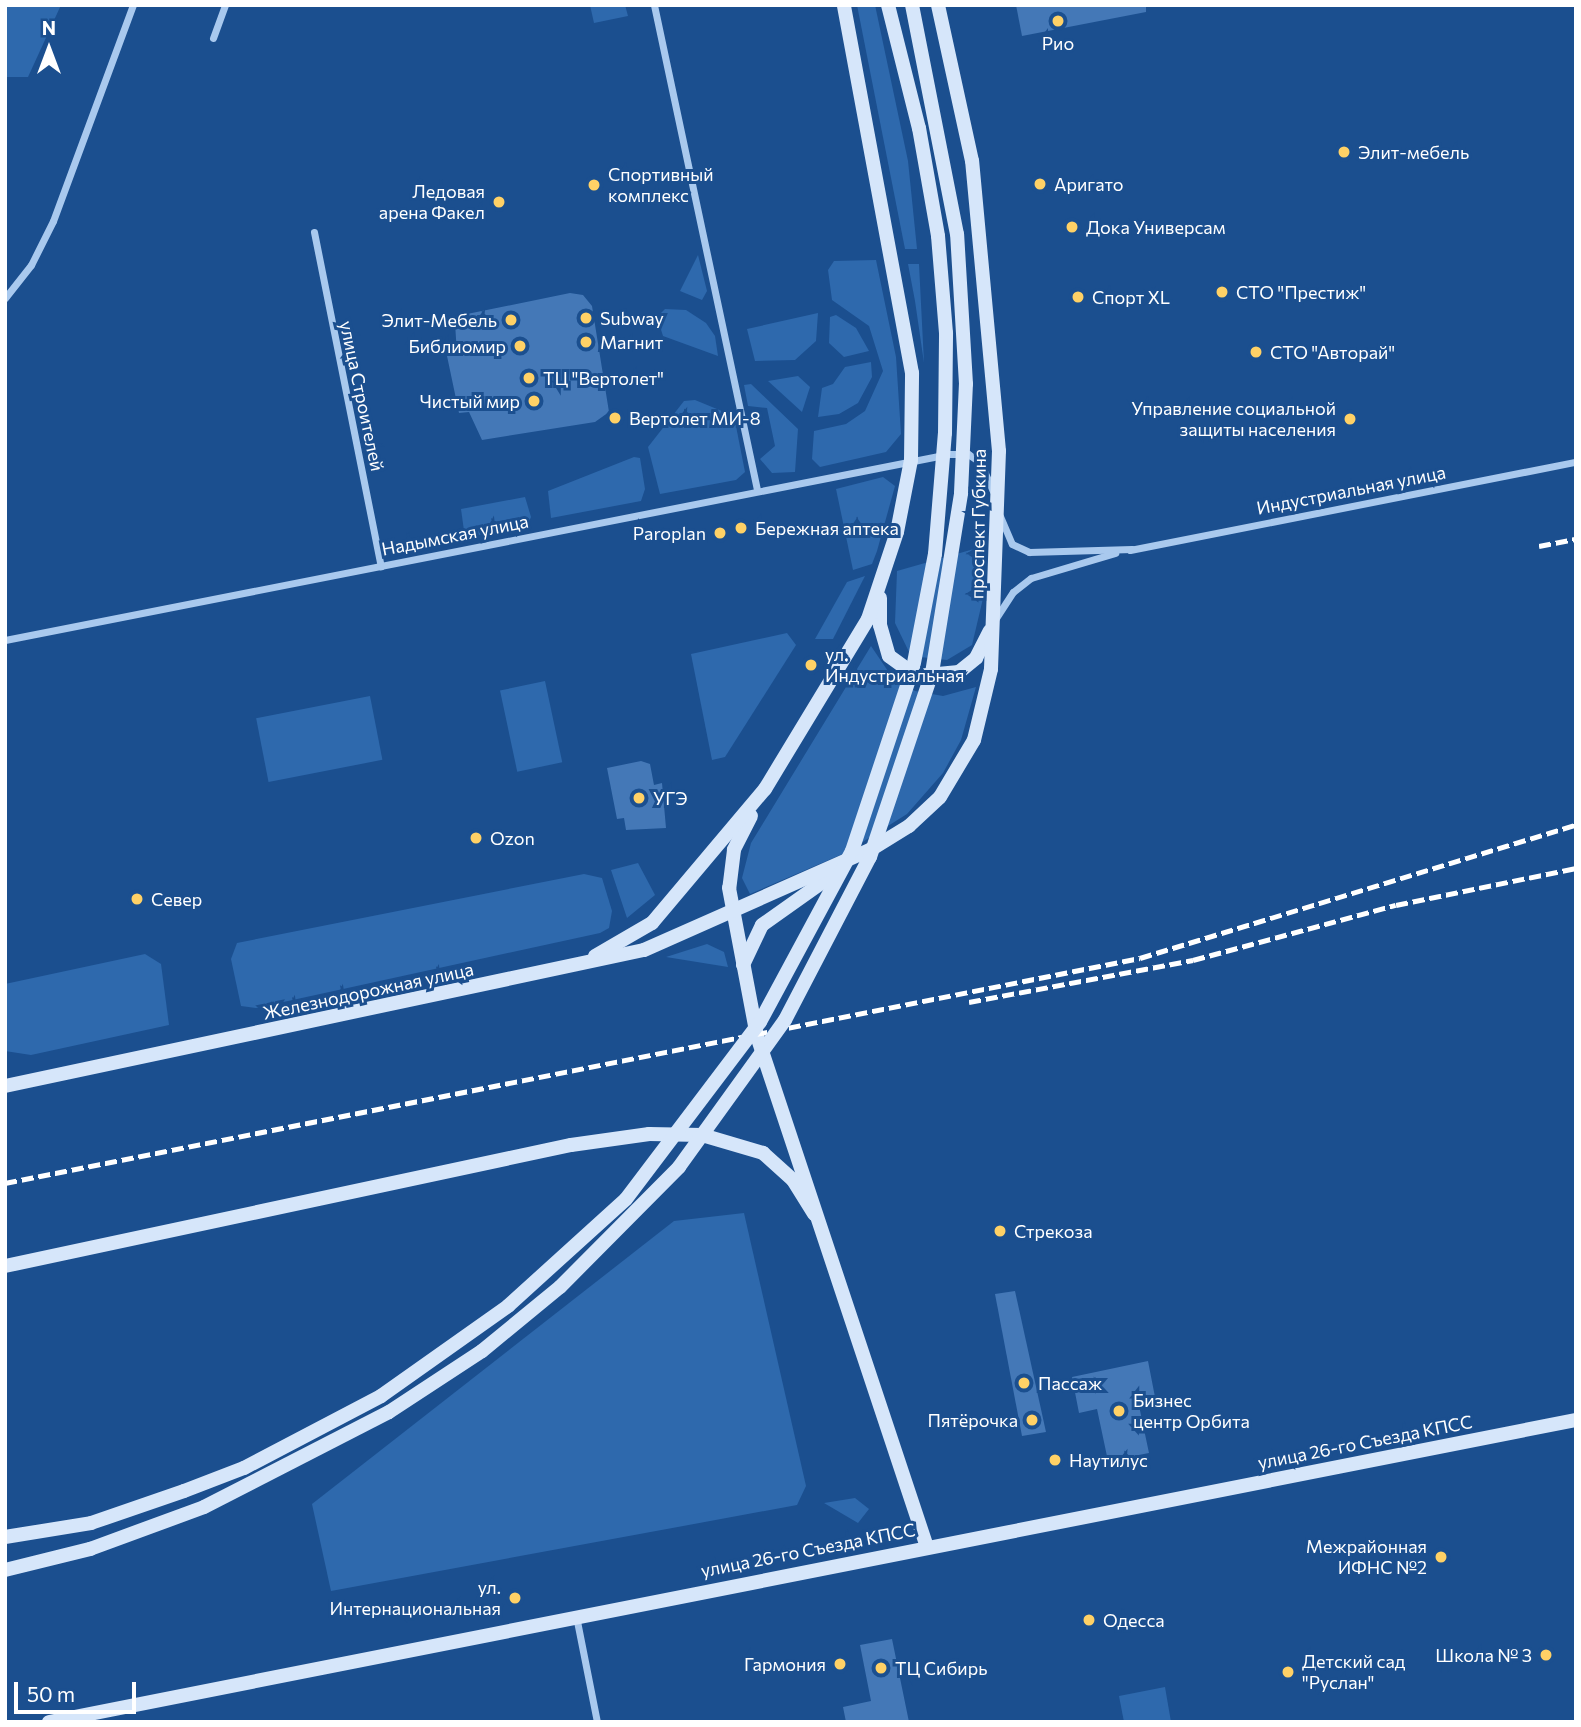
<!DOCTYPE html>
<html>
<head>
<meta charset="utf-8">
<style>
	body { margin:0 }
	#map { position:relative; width:1581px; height:1727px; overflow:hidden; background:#1b4f8f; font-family:Commissioner,sans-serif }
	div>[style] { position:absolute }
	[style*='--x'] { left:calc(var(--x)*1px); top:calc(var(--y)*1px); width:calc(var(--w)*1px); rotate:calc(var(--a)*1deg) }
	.green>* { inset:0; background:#2e69ad; transform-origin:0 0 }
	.building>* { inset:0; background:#4478b7 }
	.street>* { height:7px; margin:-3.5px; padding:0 3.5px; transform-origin:3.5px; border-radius:3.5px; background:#a9c9ee }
	.secondary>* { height:14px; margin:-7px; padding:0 7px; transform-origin:7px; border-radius:7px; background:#d6e6fa }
	.rail>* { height:5px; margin-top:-2.5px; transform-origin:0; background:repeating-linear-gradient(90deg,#fff 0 12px,transparent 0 17px) }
	.secondary-bridge>* { height:14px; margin:-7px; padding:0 7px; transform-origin:7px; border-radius:7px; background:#d6e6fa }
	.dots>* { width:19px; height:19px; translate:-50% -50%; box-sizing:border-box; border:4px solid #1b4f8f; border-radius:50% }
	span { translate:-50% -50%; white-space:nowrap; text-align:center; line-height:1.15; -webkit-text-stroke:6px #1b4f8f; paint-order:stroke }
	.poi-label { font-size:18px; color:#fff }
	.left { translate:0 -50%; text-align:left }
	.right { translate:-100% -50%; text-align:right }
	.street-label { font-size:18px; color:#fff }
	.frame { position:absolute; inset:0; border:7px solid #fff; pointer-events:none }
	.north { position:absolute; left:14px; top:14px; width:70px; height:70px; -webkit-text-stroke:5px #1b4f8f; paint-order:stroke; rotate:0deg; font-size:19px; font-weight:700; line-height:28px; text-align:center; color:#fff }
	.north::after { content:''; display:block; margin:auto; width:24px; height:32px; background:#fff; clip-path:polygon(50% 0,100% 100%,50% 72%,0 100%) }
	.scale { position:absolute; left:14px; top:1682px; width:122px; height:32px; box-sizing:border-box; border:4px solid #fff; border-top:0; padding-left:9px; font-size:21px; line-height:24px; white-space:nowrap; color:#fff; -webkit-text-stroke:5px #1b4f8f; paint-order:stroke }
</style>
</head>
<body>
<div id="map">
	<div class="green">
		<div style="clip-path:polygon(5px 5px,61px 5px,28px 77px,5px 77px)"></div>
		<div style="clip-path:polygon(590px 5px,625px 5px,628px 16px,594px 23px)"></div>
		<div style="clip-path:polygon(857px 5px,875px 5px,908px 161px,917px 249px,905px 249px)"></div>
		<div style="clip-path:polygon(698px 255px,707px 291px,702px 300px,680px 291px)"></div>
		<div style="clip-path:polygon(876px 260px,896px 357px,901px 434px,886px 452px,820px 467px,812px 459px,814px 431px,846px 424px,865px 411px,883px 371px,869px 326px,832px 300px,828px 270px,834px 261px)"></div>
		<div style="clip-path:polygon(908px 264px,919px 264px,924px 363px,915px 301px)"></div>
		<div style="clip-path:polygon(665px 309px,686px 310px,706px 323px,715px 336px,718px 356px,663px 336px,657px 317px)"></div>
		<div style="clip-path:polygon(818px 313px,816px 341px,795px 360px,755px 361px,747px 329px)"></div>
		<div style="clip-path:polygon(836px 315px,856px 328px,869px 351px,844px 357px,829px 343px,830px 317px)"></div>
		<div style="clip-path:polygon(871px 362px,872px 377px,858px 403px,839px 414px,818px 417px,822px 388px,833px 384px,845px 367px)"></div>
		<div style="clip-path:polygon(798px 376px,810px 387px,802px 412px,768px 381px)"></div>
		<div style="clip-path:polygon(751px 384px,798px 429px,795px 472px,772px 473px,760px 459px,775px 446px,767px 408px,748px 406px,744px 385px)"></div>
		<div style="clip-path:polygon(695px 400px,734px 416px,745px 472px,736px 480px,660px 494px,648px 447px,684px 401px)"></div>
		<div style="clip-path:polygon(634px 457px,640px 458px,645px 489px,641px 501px,551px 518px,548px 491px)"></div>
		<div style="clip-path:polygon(883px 477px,895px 486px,877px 551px,872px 564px,853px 570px,836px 489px)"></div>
		<div style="clip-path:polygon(525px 497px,531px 517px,528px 524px,465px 538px,461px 509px)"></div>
		<div style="clip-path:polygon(981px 547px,985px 590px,972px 645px,947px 660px,911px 656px,895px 623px,897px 571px)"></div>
		<div style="clip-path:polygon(865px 576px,833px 639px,815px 639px,847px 582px)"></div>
		<div style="clip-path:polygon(787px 633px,796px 645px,725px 757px,712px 760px,691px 654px)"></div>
		<div style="clip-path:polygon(871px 646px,892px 677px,915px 691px,943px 696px,976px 687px,961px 740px,943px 773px,907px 814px,845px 853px,750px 894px,742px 878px,751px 843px)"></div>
		<div style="left:545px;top:681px;width:83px;height:46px;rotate:78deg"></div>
		<div style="left:370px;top:696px;width:65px;height:116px;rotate:79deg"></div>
		<div style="clip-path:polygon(638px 863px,655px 895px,627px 918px,611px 870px)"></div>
		<div style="clip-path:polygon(584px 874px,602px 878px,612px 911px,609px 928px,600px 933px,256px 1008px,241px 1006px,231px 959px,237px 943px)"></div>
		<div style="clip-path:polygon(707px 944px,724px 952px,728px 967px,666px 957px)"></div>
		<div style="clip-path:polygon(145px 954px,161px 964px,169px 1025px,31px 1055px,5px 1051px,5px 984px)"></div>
		<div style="clip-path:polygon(744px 1213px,806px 1486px,797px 1505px,331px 1591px,312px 1504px,674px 1221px)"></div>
		<div style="clip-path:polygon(855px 1498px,869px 1509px,858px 1523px,824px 1503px)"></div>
		<div style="clip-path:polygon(1165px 1687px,1171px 1722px,1124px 1722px,1119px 1696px)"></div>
	</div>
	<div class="building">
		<div style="clip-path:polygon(1016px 5px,1146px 5px,1146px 12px,1022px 36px)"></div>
		<div style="clip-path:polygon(570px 293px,583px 295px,592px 306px,609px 412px,595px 422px,482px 440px,469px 412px,459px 413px,447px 356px,457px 354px,455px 323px,467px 314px)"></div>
		<div style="clip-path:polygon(641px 761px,650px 764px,654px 785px,662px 783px,666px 828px,626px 830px,624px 818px,617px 819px,607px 768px)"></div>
		<div style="clip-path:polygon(1015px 1291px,1046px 1432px,1022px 1436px,995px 1294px)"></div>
		<div style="clip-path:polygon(1148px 1361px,1155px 1397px,1138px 1401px,1149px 1453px,1108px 1461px,1097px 1409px,1079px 1413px,1072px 1377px)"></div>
		<div style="clip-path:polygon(892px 1639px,909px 1722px,846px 1722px,843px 1707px,871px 1701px,860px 1645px)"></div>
	</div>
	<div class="street">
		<div style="--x:654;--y:5;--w:496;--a:78"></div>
		<div style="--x:213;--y:38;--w:35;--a:-70"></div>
		<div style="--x:314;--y:232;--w:341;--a:78.7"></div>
		<div style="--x:5;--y:298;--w:42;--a:-51.8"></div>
		<div style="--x:31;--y:265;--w:49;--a:-63.4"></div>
		<div style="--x:53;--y:221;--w:230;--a:-69.7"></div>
		<div style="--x:1000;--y:516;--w:30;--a:67"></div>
		<div style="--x:1012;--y:544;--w:19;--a:25"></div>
		<div style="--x:1029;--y:552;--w:103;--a:-1.7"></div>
		<div style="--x:1130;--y:550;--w:455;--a:-11.2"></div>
		<div style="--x:996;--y:618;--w:31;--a:-57"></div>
		<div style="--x:1013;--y:592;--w:23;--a:-38"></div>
		<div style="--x:1031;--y:578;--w:88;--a:-16.6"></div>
		<div style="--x:5;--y:640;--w:962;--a:-11.15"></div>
		<div style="--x:949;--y:454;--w:19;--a:0"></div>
		<div style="--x:968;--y:454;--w:14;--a:34"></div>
		<div style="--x:980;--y:462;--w:32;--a:66"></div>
		<div style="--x:576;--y:1616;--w:108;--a:78.8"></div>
	</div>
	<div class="secondary">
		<div style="--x:888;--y:5;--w:127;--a:75.9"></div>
		<div style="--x:919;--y:128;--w:110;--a:80"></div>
		<div style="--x:912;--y:5;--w:233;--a:78.9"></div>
		<div style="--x:880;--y:598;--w:27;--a:90"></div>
		<div style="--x:880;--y:625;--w:32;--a:74"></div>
		<div style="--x:889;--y:656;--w:34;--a:36"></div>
		<div style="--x:917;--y:676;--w:42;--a:-5.4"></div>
		<div style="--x:959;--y:672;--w:22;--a:-39"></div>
		<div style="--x:976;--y:658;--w:30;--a:-63"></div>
		<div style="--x:751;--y:816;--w:38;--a:117"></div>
		<div style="--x:734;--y:850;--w:38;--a:97"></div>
		<div style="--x:729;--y:888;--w:151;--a:79.3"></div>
		<div style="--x:757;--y:1036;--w:539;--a:71.6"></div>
		<div style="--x:595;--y:956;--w:66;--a:-30.1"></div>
		<div style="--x:652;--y:923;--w:175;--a:-49.9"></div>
		<div style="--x:765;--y:789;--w:199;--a:-58.8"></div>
		<div style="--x:868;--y:619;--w:92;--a:-71.6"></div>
		<div style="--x:897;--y:532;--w:73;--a:-79"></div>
		<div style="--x:911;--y:460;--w:87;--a:-89.3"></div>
		<div style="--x:912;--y:373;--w:374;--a:-100.5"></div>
		<div style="--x:743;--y:965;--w:44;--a:-64.6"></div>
		<div style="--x:762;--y:925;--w:88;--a:-35.3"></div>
		<div style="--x:5;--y:1086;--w:653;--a:-12.02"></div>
		<div style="--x:644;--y:950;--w:247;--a:-23.9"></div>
		<div style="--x:870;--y:850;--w:46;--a:-31.6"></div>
		<div style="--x:909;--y:826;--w:42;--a:-43.1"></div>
		<div style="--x:940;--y:797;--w:66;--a:-59.2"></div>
		<div style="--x:974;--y:740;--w:73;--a:-76.5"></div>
		<div style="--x:991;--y:669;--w:218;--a:-87.9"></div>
		<div style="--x:999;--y:451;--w:291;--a:-95.3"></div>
		<div style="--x:972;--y:161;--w:160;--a:-102.3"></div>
		<div style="--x:5;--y:1266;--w:579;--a:-12.07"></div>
		<div style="--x:571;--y:1145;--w:79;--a:-8"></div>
		<div style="--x:649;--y:1134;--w:53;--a:1.1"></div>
		<div style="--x:702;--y:1135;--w:64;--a:16.4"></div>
		<div style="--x:763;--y:1153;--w:40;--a:42"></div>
		<div style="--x:793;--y:1180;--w:40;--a:58"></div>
		<div style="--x:5;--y:1537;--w:87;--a:-9.2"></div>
		<div style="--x:91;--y:1523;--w:98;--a:-19"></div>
		<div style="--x:5;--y:1570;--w:88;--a:-13.9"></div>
		<div style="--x:90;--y:1549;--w:121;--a:-20.2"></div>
		<div style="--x:49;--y:1722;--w:1557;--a:-11.19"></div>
	</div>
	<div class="rail">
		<div style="--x:1539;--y:546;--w:38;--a:-11"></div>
		<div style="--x:969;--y:1002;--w:228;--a:-10.6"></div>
		<div style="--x:1193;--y:960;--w:210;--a:-15.2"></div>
		<div style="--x:1396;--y:905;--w:184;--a:-11.6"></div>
		<div style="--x:5;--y:1183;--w:1157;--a:-11.21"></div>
		<div style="--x:1140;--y:958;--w:456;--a:-17"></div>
	</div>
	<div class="secondary-bridge">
		<div style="--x:184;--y:1491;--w:64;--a:-21"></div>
		<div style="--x:244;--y:1468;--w:155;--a:-27.7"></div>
		<div style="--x:381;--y:1396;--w:156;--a:-35.3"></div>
		<div style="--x:508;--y:1306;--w:159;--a:-42.2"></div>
		<div style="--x:626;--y:1199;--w:222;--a:-52.9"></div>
		<div style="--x:760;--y:1022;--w:194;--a:-61.7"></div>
		<div style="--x:852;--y:851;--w:193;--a:-71.6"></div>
		<div style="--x:913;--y:668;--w:116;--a:-79.1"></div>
		<div style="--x:935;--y:554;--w:121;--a:-85.3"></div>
		<div style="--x:945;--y:433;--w:100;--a:-89.4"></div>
		<div style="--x:946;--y:333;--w:97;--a:-94.7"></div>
		<div style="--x:204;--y:1507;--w:208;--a:-27.2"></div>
		<div style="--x:389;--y:1412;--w:111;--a:-33.3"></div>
		<div style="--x:482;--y:1351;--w:101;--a:-39.4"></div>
		<div style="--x:560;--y:1287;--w:169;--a:-45.2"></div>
		<div style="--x:679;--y:1167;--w:181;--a:-54.2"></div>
		<div style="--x:785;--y:1020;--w:184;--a:-62.5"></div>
		<div style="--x:870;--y:857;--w:194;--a:-71.4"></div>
		<div style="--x:932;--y:673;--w:182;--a:-80.8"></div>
		<div style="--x:961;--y:493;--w:109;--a:-87.4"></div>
		<div style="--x:966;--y:384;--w:150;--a:-93.4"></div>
	</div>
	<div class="dots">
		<div style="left:1058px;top:21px;background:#ffd166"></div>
		<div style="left:1344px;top:152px;background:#ffd166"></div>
		<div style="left:1040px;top:184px;background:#ffd166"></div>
		<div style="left:594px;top:185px;background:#ffd166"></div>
		<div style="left:499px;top:202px;background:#ffd166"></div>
		<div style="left:1072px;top:227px;background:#ffd166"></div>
		<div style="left:1222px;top:292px;background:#ffd166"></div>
		<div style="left:1078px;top:297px;background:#ffd166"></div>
		<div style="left:586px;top:318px;background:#ffd166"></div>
		<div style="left:511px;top:320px;background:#ffd166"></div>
		<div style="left:586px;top:342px;background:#ffd166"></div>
		<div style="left:520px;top:346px;background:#ffd166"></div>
		<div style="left:1256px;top:352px;background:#ffd166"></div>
		<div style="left:529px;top:378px;background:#ffd166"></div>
		<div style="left:534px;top:401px;background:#ffd166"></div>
		<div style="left:615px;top:418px;background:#ffd166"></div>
		<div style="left:1350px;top:419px;background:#ffd166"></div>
		<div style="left:741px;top:528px;background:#ffd166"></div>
		<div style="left:720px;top:533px;background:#ffd166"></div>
		<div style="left:811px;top:665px;background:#ffd166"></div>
		<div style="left:639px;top:798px;background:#ffd166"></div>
		<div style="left:476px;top:838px;background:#ffd166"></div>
		<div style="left:137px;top:899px;background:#ffd166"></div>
		<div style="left:1000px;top:1231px;background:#ffd166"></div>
		<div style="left:1024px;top:1383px;background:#ffd166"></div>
		<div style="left:1119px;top:1411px;background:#ffd166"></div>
		<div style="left:1032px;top:1420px;background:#ffd166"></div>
		<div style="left:1055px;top:1460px;background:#ffd166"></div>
		<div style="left:1441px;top:1557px;background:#ffd166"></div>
		<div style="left:515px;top:1598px;background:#ffd166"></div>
		<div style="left:1089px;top:1620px;background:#ffd166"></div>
		<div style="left:1546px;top:1655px;background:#ffd166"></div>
		<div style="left:840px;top:1664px;background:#ffd166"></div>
		<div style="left:881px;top:1668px;background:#ffd166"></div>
		<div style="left:1288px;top:1672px;background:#ffd166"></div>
	</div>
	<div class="poi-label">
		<span style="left:1058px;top:43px">Рио</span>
		<span class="left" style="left:1358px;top:152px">Элит-мебель</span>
		<span class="left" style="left:608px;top:185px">Спортивный<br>комплекс</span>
		<span class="left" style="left:1054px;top:184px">Аригато</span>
		<span class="right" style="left:485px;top:202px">Ледовая<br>арена Факел</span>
		<span class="left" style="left:1086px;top:227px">Дока Универсам</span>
		<span class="left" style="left:1236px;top:292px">СТО "Престиж"</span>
		<span class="left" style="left:1092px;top:297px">Спорт XL</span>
		<span class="left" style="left:600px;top:318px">Subway</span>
		<span class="right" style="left:497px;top:320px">Элит-Мебель</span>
		<span class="left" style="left:600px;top:342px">Магнит</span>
		<span class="right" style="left:506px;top:346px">Библиомир</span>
		<span class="left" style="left:1270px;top:352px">СТО "Авторай"</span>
		<span class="left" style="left:543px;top:378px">ТЦ "Вертолет"</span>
		<span class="right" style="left:520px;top:401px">Чистый мир</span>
		<span class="right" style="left:1336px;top:419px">Управление социальной<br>защиты населения</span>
		<span class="left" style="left:629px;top:418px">Вертолет МИ-8</span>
		<span class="left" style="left:755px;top:528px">Бережная аптека</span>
		<span class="right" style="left:706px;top:533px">Paroplan</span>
		<span class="left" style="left:825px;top:665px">ул.<br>Индустриальная</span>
		<span class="left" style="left:653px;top:798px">УГЭ</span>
		<span class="left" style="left:490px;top:838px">Ozon</span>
		<span class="left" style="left:151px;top:899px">Север</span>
		<span class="left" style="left:1014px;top:1231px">Стрекоза</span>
		<span class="left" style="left:1038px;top:1383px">Пассаж</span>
		<span class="left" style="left:1133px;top:1411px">Бизнес<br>центр Орбита</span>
		<span class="right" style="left:1018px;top:1420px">Пятёрочка</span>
		<span class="left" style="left:1069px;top:1460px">Наутилус</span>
		<span class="right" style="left:1427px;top:1557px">Межрайонная<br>ИФНС №2</span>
		<span class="right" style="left:501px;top:1598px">ул.<br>Интернациональная</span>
		<span class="left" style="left:1103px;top:1620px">Одесса</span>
		<span class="right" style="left:1532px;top:1655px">Школа № 3</span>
		<span class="left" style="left:1302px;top:1672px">Детский сад<br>"Руслан"</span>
		<span class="right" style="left:826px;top:1664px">Гармония</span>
		<span class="left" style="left:895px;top:1668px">ТЦ Сибирь</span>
	</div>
	<div class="street-label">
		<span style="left:362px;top:396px;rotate:78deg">улица Строителей</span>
		<span style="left:1351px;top:490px;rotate:-11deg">Индустриальная улица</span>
		<span style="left:978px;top:524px;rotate:-89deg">проспект Губкина</span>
		<span style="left:455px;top:535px;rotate:-11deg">Надымская улица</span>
		<span style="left:368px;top:991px;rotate:-12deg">Железнодорожная улица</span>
		<span style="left:1365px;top:1442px;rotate:-11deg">улица 26-го Съезда КПСС</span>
		<span style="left:808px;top:1550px;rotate:-11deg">улица 26-го Съезда КПСС</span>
	</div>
	<div class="frame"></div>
	<div class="north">N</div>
	<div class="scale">50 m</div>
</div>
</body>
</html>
